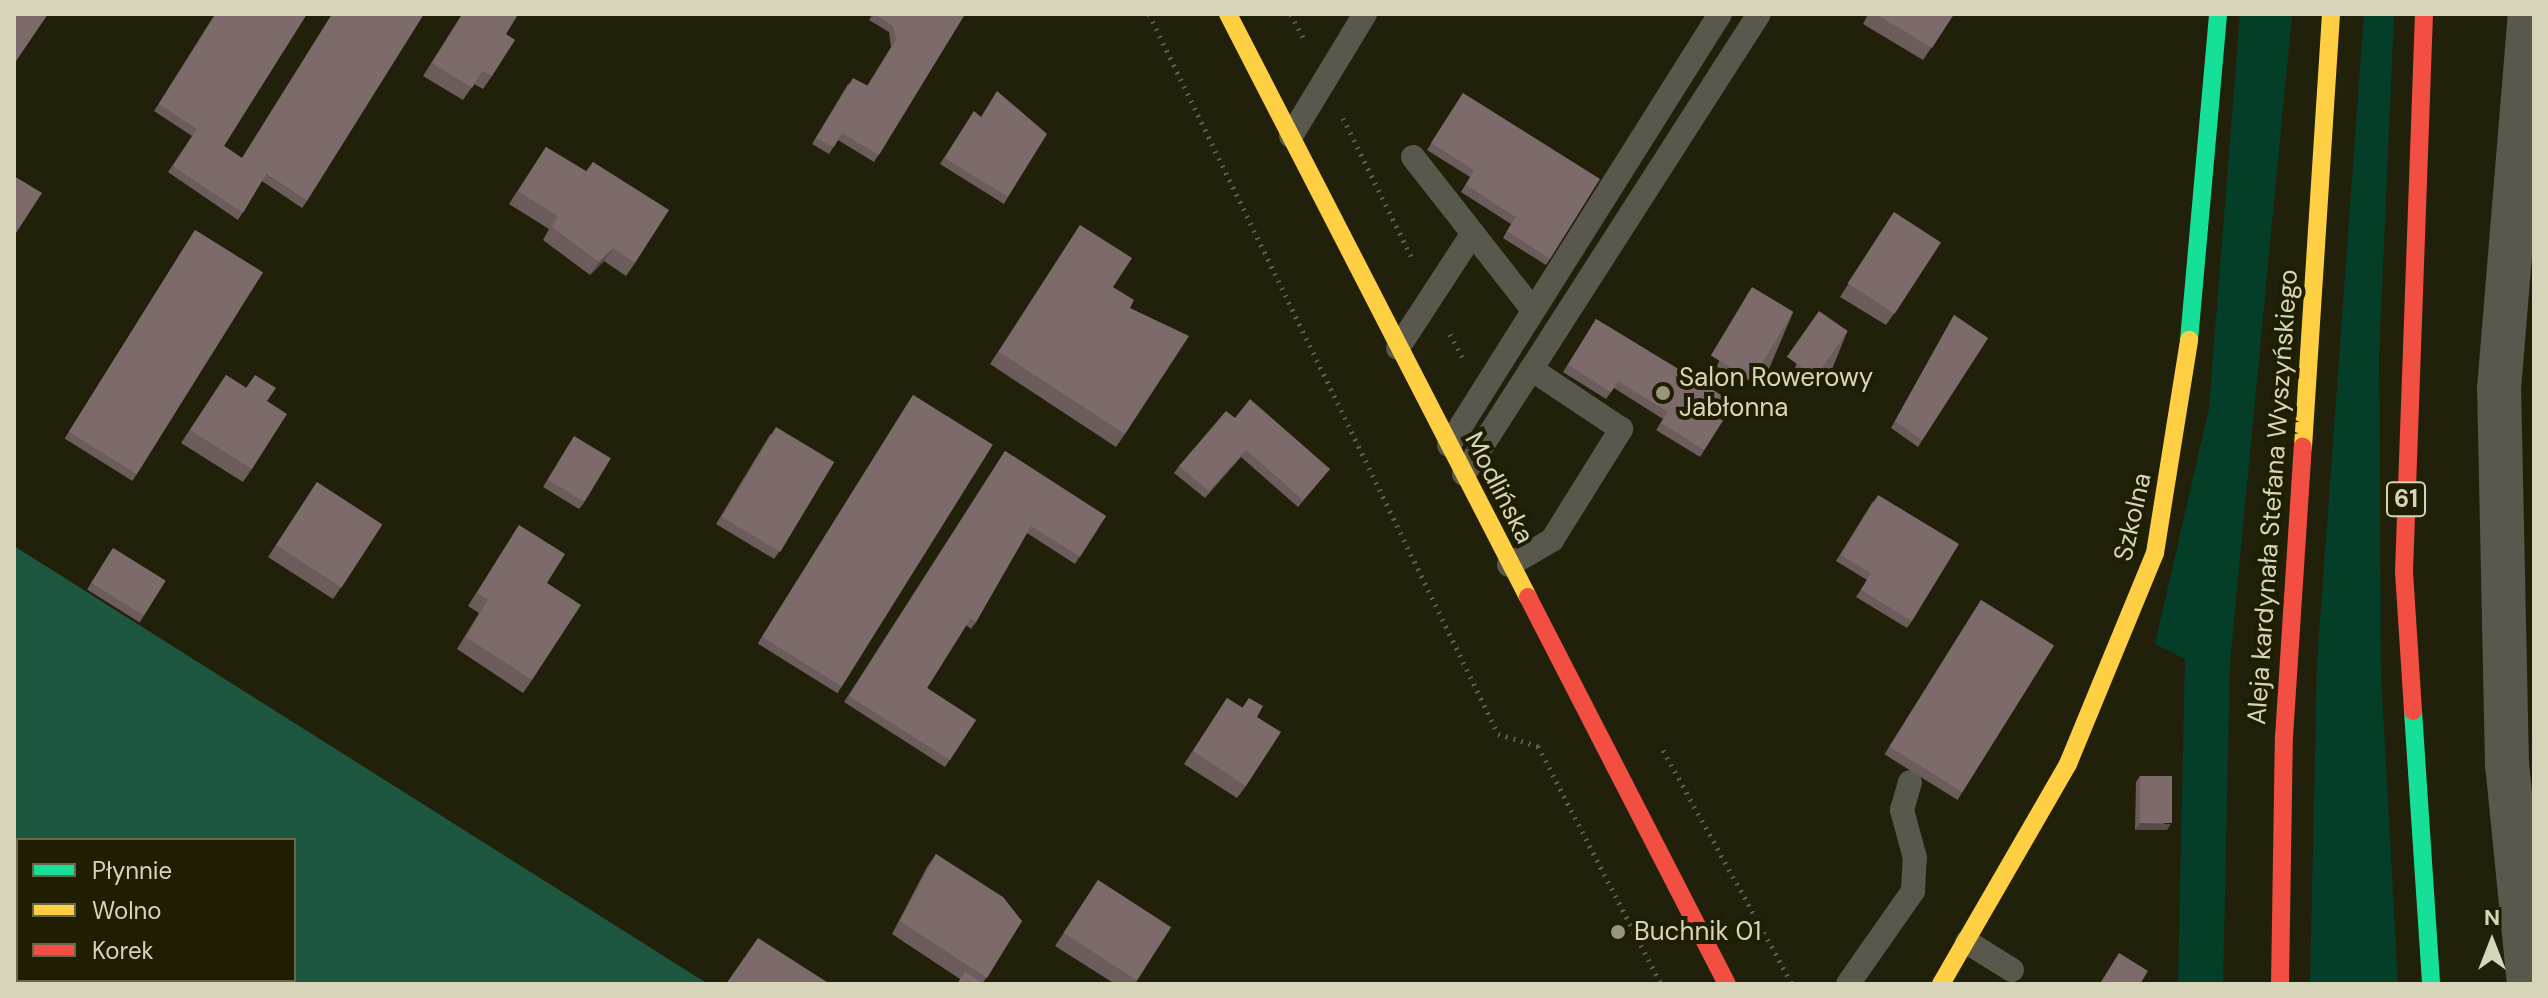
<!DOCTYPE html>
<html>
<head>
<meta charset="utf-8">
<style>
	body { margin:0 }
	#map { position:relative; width:2548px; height:998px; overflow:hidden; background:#21200a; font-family:"DM Sans",sans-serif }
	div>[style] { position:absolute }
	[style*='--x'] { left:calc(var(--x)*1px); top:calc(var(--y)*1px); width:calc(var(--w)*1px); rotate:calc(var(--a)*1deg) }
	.green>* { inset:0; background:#043e29 }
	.forest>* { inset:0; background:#1e573f }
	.path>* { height:5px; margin-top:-2.5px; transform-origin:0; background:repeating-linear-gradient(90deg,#5c5b4f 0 2px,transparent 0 8px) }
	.lane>* { height:24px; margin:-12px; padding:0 12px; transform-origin:12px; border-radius:12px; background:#58584c }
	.street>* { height:44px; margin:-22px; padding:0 22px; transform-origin:22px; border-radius:22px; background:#58584c }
	.fast>* { height:18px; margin:-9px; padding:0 9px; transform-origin:9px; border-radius:9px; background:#16e098 }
	.slow>* { height:18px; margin:-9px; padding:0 9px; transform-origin:9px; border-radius:9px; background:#ffcf43 }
	.jam>* { height:18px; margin:-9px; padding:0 9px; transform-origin:9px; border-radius:9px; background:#f24e42 }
	.wall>* { inset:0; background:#6c5c5c; transform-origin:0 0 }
	.shaded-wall>* { inset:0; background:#584b4b }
	.building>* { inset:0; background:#7d6b6b; transform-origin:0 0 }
	.dots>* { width:22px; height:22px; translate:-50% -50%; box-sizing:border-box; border:4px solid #201e02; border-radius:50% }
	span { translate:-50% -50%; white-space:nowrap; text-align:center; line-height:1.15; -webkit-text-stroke:8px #201e02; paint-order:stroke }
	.shield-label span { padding:2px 6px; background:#201e02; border:2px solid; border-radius:6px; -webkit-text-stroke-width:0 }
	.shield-label { font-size:24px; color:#d7d5b9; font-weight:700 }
	.poi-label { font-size:26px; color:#d7d5b9 }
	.left { translate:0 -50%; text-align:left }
	.street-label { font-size:26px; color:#d7d5b9 }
	.frame { position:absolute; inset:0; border:16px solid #d7d5b9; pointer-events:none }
	.legend { position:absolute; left:16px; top:838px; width:280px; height:144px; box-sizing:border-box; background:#201e02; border:2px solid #69674b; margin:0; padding:10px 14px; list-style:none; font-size:24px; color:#d7d5b9 }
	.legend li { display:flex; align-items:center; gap:16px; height:40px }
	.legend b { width:40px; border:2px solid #69674b }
	.north { position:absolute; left:2452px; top:902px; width:80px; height:80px; -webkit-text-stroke:6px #201e02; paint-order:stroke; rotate:0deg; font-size:22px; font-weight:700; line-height:32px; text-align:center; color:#d7d5b9 }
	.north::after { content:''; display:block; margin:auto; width:28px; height:36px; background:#d7d5b9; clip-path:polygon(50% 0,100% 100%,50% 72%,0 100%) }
</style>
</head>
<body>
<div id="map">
	<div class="green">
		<div style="clip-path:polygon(2240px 14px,2292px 14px,2230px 662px,2223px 984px,2178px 984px,2185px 659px,2155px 644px,2209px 408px)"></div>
		<div style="clip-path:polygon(2364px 14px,2394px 14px,2379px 358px,2381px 675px,2398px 984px,2310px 984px,2317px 663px)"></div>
	</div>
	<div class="forest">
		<div style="clip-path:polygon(evenodd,14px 546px,708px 984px,14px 984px,14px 546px,18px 840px,294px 840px,294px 980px,18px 980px,18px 840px)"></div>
	</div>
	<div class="path">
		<div style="--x:1149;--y:14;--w:800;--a:64.14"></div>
		<div style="--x:1498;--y:734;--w:42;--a:16.7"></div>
		<div style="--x:1538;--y:746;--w:268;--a:62.7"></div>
		<div style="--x:1291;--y:14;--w:30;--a:63"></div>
		<div style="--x:1343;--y:118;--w:158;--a:63.8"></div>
		<div style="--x:1450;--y:334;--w:26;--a:62"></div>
		<div style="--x:1663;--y:750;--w:267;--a:61.1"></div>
	</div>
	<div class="lane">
		<div style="--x:1291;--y:136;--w:143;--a:-58.8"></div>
		<div style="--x:1413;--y:157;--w:193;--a:51.9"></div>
		<div style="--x:1398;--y:348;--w:137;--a:-56.9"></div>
		<div style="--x:1449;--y:445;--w:509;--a:-57.84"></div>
		<div style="--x:1464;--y:474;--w:546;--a:-57.33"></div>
		<div style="--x:1509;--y:565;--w:50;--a:-30.2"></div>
		<div style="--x:1552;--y:540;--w:131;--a:-58.1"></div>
		<div style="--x:1621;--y:429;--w:108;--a:-146.3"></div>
		<div style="--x:1967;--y:942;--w:53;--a:31.9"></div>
		<div style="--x:1848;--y:984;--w:113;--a:-55"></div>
		<div style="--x:1913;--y:891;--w:33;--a:-87"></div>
		<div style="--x:1915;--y:858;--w:50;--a:-105.2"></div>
		<div style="--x:1902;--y:810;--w:29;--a:-74"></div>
	</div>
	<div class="street">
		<div style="--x:2529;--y:984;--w:220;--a:-95.7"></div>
		<div style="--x:2507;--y:765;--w:376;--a:-91.2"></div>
		<div style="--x:2499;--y:389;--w:376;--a:-85.3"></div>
	</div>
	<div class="fast">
		<div style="--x:2189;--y:340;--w:327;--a:-84.9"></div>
		<div style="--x:2413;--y:711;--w:274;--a:86.2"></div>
	</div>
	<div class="slow">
		<div style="--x:1228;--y:14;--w:656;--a:62.77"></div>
		<div style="--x:2303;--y:447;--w:434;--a:-86.3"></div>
		<div style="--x:1941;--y:984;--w:254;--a:-60"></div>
		<div style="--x:2068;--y:764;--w:228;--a:-67.6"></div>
		<div style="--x:2155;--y:553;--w:216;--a:-80.9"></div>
	</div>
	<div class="jam">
		<div style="--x:1528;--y:597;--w:435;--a:62.8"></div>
		<div style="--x:2413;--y:711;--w:139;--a:-93.7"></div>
		<div style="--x:2404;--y:572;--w:558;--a:-87.95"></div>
		<div style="--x:2280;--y:984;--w:247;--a:-89.1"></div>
		<div style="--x:2284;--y:737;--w:291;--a:-86.3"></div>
	</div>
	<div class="wall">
		<div style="clip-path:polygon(215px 14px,224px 146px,307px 201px,302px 208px,262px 181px,238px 220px,168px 172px,192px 136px,154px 111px)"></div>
		<div style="clip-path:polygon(462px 14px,518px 14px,506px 34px,492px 76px,483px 89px,474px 84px,463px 100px,423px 76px)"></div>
		<div style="clip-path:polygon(873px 14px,965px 14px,874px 162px,838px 140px,829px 154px,812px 144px,848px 84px,867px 86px,891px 47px,889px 32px,869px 20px)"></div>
		<div style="clip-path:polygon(1868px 14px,1954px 14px,1923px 60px,1863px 24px)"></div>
		<div style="clip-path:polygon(1463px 93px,1550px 259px,1546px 265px,1503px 238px,1511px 224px,1461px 192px,1470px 177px,1427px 150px)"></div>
		<div style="clip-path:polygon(974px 111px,1008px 197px,1004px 204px,940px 164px)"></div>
		<div style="clip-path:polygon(546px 147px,586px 171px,593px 162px,635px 263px,626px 276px,604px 261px,590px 275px,543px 240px,549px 229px,509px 204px)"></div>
		<div style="clip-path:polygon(1894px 212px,1895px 312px,1886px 325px,1840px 297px)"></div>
		<div style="clip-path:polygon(1080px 225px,1113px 287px,1125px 434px,1116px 447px,990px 364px)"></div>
		<div style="left:195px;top:230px;width:80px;height:246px;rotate:32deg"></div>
		<div style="left:1748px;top:293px;width:49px;height:80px;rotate:23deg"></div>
		<div style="clip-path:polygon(1954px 315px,1988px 338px,1918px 447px,1891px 428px)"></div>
		<div style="left:1815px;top:318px;width:35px;height:57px;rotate:22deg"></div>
		<div style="clip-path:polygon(1596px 319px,1734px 403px,1700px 457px,1656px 430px,1663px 419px,1614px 388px,1606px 399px,1563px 372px)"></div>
		<div style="clip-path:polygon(226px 375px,267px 401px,252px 469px,243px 482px,181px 443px)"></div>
		<div style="left:913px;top:395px;width:94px;height:293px;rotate:32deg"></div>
		<div style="clip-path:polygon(1235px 418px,1330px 469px,1298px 507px,1241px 457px,1205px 498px,1174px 473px,1179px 466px)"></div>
		<div style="clip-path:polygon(771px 433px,779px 552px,774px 559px,716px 524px)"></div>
		<div style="clip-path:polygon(570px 443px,584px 503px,579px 509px,543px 487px)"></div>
		<div style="clip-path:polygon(1005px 451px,1106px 516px,1075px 564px,1027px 533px,976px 622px,971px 629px,966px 625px,927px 688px,976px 720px,945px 767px,844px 702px)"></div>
		<div style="clip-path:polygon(317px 482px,342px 586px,333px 599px,268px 557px)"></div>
		<div style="clip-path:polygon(1873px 501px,1912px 621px,1907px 628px,1856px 597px,1867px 580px,1836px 561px)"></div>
		<div style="clip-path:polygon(519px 525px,547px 583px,532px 680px,523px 693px,457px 649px,479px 613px,468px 606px)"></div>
		<div style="left:113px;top:548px;width:62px;height:49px;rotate:32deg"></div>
		<div style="left:1981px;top:600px;width:86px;height:182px;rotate:32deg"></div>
		<div style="clip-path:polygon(1227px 698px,1242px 708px,1249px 698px,1257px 717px,1246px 786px,1237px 798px,1184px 764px)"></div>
		<div style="clip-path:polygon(2140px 776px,2167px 830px,2135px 830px,2136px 782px)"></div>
		<div style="clip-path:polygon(936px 854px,1022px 921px,983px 983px,960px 979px,892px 934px,927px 867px)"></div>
		<div style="clip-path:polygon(1098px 880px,1171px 927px,1135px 984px,1115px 984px,1055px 946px)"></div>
	</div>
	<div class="shaded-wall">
		<div style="clip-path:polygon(613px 248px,604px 261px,590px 275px,599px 262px)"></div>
		<div style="clip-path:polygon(2140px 823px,2171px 824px,2167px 830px,2135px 830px)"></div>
	</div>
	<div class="building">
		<div style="clip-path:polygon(14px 14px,48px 14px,14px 64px)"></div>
		<div style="clip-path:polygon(216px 14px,307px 14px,224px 146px,242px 158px,332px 14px,424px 14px,307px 201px,266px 174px,243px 213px,173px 166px,197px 129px,159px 104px)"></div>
		<div style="clip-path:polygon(463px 14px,518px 14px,506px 34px,515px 40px,492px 76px,482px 71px,472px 88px,432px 63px)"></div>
		<div style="clip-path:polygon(875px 14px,965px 14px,879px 155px,842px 133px,834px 147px,816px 138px,853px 78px,868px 86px,896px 40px,893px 26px)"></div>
		<div style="clip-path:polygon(1876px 14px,1954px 14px,1932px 48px)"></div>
		<div style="clip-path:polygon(997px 91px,1047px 134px,1008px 197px,945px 158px,974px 111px,981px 117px)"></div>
		<div style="clip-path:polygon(1463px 93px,1600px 179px,1550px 259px,1507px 231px,1516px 217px,1466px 185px,1474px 170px,1431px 143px)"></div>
		<div style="clip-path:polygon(546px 147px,587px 172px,593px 162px,669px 210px,635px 263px,613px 248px,599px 262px,552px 227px,558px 216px,518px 191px)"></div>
		<div style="clip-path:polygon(14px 176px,42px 193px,14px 236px)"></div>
		<div style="left:1894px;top:212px;width:56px;height:85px;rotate:33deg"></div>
		<div style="clip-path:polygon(1080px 225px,1132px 258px,1113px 287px,1134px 300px,1130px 308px,1189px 336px,1125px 434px,999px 352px)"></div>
		<div style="left:195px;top:230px;width:80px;height:238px;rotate:32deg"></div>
		<div style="left:1752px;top:287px;width:48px;height:80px;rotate:31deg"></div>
		<div style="left:1819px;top:311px;width:35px;height:56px;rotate:35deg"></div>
		<div style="clip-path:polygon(1954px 315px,1988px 338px,1922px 440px,1895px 421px)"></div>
		<div style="clip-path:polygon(1596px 319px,1734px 403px,1704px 450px,1661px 423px,1668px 412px,1618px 381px,1611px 392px,1568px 365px)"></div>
		<div style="clip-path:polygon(226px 375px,246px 388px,255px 375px,276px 388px,267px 401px,287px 414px,252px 469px,190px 430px)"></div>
		<div style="left:913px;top:395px;width:94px;height:285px;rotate:32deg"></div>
		<div style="clip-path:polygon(1250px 399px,1330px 469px,1303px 500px,1246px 450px,1209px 491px,1179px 466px,1226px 411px,1235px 418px)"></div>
		<div style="left:776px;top:427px;width:68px;height:105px;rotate:31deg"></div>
		<div style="left:574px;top:436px;width:43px;height:51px;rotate:31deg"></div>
		<div style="clip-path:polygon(1005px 451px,1106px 516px,1080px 557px,1031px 526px,976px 622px,971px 618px,927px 688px,976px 720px,950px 760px,849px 696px)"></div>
		<div style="left:317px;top:482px;width:78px;height:75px;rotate:33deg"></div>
		<div style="clip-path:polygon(1878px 495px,1959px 544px,1912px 621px,1861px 590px,1871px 573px,1841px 555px)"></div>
		<div style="clip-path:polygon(519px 525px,565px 554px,547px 583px,581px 605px,532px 680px,466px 637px,488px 600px,477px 593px)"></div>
		<div style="left:113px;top:548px;width:62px;height:41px;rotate:32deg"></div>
		<div style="left:1981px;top:600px;width:86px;height:173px;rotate:32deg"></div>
		<div style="clip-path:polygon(1227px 698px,1243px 708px,1249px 698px,1263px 706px,1257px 717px,1281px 732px,1246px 786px,1193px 751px)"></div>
		<div style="left:2140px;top:776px;width:32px;height:47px"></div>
		<div style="clip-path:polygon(936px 854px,1003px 897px,1022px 921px,987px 978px,900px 921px)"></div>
		<div style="left:1098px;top:880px;width:87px;height:63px;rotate:33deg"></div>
		<div style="clip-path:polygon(758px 938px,830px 984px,726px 984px)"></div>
		<div style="clip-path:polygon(2119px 953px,2148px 971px,2140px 984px,2104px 984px,2101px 982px)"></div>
		<div style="clip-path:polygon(965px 972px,984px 984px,957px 984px)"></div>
	</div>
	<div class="dots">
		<div style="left:1663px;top:393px;background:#97967c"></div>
		<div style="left:1618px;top:932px;background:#97967c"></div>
	</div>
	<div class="shield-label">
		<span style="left:2406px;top:499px">61</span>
	</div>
	<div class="poi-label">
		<span class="left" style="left:1679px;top:393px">Salon Rowerowy<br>Jabłonna</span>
		<span class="left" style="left:1634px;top:932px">Buchnik 01</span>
	</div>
	<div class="street-label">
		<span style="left:1499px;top:488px;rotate:63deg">Modlińska</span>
		<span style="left:2273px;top:497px;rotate:-86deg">Aleja kardynała Stefana Wyszyńskiego</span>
		<span style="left:2133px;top:517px;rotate:-77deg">Szkolna</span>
	</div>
	<div class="frame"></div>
	<ul class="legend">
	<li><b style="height:10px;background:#16e098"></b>Płynnie</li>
	<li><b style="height:10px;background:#ffcf43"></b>Wolno</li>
	<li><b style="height:10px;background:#f24e42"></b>Korek</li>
	</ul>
	<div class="north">N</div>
</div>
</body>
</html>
